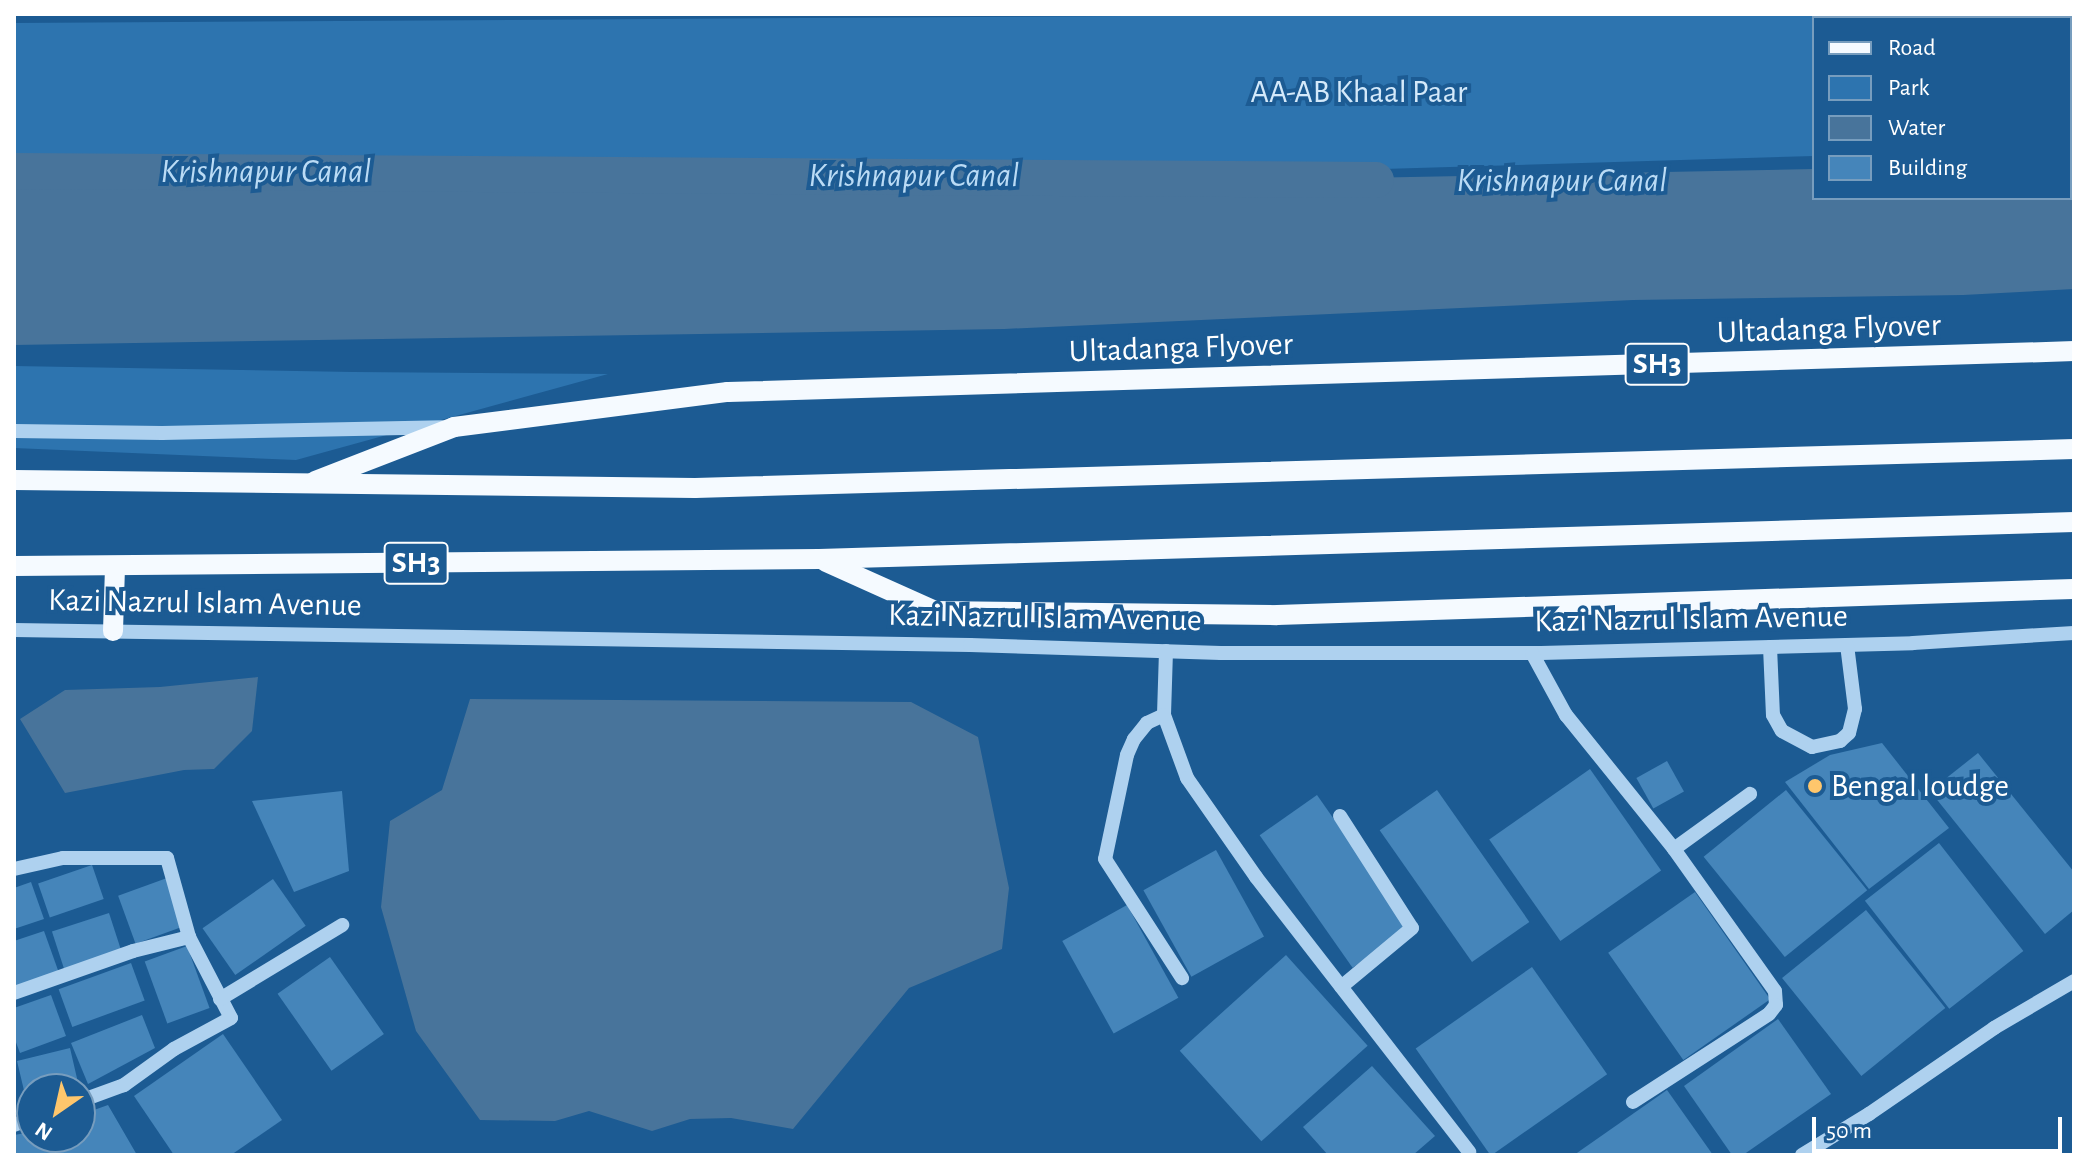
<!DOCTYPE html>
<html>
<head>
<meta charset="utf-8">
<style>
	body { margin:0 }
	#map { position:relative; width:2088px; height:1169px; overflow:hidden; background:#1c5b93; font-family:"Alegreya Sans",sans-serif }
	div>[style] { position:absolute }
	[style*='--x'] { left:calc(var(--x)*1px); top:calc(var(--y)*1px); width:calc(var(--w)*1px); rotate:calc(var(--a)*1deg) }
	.green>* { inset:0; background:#2d74af }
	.water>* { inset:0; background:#48749b }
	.canal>* { height:36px; margin:-18px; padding:0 18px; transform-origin:18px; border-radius:18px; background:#48749b }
	.building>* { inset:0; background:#4585ba; transform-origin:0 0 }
	.minor>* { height:14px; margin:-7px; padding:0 7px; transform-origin:7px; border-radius:7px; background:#aed1ef }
	.major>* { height:20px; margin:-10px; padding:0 10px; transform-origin:10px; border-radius:10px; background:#f5faff }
	.dots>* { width:22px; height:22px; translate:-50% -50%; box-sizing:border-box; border:4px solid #1c5b93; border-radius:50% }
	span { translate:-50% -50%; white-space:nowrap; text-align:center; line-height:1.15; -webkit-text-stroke:8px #1c5b93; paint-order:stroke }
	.shield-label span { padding:2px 6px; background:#1c5b93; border:2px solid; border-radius:6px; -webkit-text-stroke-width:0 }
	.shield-label { font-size:30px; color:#fff; font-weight:700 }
	.park-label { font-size:32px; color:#d4e9fa }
	.street-label { font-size:32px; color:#fff }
	.poi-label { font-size:32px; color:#fff }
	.left { translate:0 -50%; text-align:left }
	.water-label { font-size:34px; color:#badbf5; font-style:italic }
	.frame { position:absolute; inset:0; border:16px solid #fff; pointer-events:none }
	.legend { position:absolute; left:1812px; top:16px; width:260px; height:184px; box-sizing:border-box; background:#1c5b93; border:2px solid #779dbe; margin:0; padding:10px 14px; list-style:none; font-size:24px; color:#fff }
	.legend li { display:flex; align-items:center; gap:16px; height:40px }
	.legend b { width:40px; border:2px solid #779dbe }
	.north { position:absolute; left:16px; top:1073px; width:80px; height:80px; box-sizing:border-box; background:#1c5b93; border:2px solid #779dbe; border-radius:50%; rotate:214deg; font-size:22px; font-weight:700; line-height:32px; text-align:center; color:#fff }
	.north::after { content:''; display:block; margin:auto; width:28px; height:36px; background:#fec66c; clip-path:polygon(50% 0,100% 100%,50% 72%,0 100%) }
	.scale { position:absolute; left:1812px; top:1117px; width:250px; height:36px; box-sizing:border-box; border:4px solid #fff; border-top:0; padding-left:10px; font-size:24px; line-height:28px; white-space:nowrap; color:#fff; -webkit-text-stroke:6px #1c5b93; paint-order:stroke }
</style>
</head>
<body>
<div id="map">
	<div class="green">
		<div style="clip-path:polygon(1444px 14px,2074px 14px,2074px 148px,2070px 148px,2070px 18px,1814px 18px,1814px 156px,1383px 169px,14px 172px,14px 23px)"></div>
		<div style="clip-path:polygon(14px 366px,353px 372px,608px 374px,296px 460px,14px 448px)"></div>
	</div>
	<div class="water">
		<div style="clip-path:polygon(2070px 166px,2074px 166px,2074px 289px,1963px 295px,1633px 300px,1004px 329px,14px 345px,14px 180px,378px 177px,944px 186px,1814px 169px,1814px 198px,2070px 198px)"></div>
		<div style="clip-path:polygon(258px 677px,252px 731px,214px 769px,184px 770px,65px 793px,20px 719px,65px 690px,160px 687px)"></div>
		<div style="clip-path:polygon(470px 699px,911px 702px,978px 737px,1009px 888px,1002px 949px,909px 988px,793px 1129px,731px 1118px,690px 1119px,652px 1131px,589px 1111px,555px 1121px,480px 1120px,416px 1031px,381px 907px,390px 821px,442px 790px)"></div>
	</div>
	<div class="canal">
		<div style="--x:14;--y:171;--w:1362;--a:0.38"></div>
	</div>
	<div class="building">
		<div style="clip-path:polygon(1882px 743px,1949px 828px,1869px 889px,1785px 782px,1830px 755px)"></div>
		<div style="clip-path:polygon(1978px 753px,2074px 872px,2074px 910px,2045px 934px,1930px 791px)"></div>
		<div style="left:1667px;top:761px;width:35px;height:35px;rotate:61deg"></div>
		<div style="left:1590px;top:769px;width:124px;height:123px;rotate:55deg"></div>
		<div style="left:1437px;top:790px;width:161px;height:70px;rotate:55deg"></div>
		<div style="left:1786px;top:790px;width:129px;height:106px;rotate:51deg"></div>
		<div style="clip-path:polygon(342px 791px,349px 871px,294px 892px,252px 801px)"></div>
		<div style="left:1317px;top:795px;width:162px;height:70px;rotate:55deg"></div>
		<div style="left:1939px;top:843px;width:137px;height:94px;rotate:52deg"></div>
		<div style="left:1216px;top:850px;width:99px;height:83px;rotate:61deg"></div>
		<div style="left:92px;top:865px;width:36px;height:57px;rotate:71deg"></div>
		<div style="left:167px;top:878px;width:51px;height:52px;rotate:70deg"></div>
		<div style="left:273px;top:879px;width:57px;height:86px;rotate:55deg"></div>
		<div style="clip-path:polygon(31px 882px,44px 919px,14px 929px,14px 888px)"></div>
		<div style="left:1695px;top:892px;width:131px;height:106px;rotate:55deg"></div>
		<div style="left:1127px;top:905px;width:106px;height:74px;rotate:61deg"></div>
		<div style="left:1866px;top:910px;width:126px;height:108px;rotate:51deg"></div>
		<div style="left:109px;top:913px;width:41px;height:60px;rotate:72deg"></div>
		<div style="clip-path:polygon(44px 931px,59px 973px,14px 988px,14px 941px)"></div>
		<div style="left:187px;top:946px;width:66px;height:45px;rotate:70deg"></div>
		<div style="left:1286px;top:955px;width:122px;height:143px;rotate:48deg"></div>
		<div style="left:330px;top:957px;width:94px;height:64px;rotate:55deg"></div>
		<div style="left:131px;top:963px;width:40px;height:77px;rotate:70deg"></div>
		<div style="left:1532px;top:967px;width:131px;height:142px;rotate:55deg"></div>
		<div style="clip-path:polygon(51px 995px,66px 1036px,20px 1053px,14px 1037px,14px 1008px)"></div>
		<div style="clip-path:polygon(142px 1015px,155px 1048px,88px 1084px,71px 1043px)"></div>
		<div style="clip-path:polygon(1778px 1019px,1831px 1094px,1743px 1155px,1732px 1155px,1684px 1086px)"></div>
		<div style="clip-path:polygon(223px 1034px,282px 1120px,231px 1155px,174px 1155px,134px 1096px)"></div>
		<div style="clip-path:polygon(70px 1048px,79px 1087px,32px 1089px,32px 1098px,26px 1099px,17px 1061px)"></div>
		<div style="clip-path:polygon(1372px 1066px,1435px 1136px,1413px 1155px,1328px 1155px,1303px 1127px)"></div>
		<div style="clip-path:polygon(1667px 1090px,1713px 1155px,1574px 1155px)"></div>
		<div style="clip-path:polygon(108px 1105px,137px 1155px,14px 1155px,14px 1135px,32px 1132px,32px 1137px,80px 1137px,80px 1115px)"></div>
	</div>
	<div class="minor">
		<div style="--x:14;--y:431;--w:148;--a:0.8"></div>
		<div style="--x:162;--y:433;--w:280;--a:-1.2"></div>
		<div style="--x:14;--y:630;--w:956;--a:0.9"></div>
		<div style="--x:970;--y:645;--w:251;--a:1.8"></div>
		<div style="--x:1221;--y:653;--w:320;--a:0"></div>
		<div style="--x:1541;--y:653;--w:372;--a:-1.5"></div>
		<div style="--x:1913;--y:643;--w:161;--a:-3.6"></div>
		<div style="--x:1770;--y:647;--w:68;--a:87.5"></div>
		<div style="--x:1773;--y:715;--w:18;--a:61"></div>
		<div style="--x:1782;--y:731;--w:34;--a:28"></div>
		<div style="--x:1812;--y:747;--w:29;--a:-12"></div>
		<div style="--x:1840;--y:741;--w:12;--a:-42"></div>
		<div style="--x:1849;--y:733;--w:25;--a:-76"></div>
		<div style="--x:1855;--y:709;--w:64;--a:-97.1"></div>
		<div style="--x:1166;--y:651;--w:64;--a:91.8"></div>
		<div style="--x:1164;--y:715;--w:67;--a:69.9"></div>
		<div style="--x:1187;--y:778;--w:121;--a:55.1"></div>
		<div style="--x:1256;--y:877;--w:348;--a:52.2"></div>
		<div style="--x:1532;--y:653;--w:71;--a:61.3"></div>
		<div style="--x:1566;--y:715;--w:172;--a:51.1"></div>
		<div style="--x:1674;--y:849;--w:174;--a:54.6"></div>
		<div style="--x:1775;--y:991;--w:14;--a:86"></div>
		<div style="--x:1776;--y:1005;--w:11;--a:128"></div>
		<div style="--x:1769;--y:1014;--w:162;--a:147.1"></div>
		<div style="--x:1164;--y:715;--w:19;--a:155"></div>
		<div style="--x:1147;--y:723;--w:21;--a:129"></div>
		<div style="--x:1134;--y:739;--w:17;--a:114"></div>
		<div style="--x:1127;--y:755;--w:106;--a:101.9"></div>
		<div style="--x:1105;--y:859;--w:142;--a:57.1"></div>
		<div style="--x:1340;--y:816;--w:133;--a:57.3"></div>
		<div style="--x:1412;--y:928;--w:92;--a:140.3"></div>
		<div style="--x:1674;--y:849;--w:94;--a:-35.9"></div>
		<div style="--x:14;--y:869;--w:50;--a:-12.7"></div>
		<div style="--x:63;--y:858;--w:104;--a:0"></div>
		<div style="--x:167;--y:858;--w:82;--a:74.4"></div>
		<div style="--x:189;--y:937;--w:91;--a:62.6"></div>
		<div style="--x:231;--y:1018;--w:65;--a:151.5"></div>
		<div style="--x:174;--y:1049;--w:62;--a:144.2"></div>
		<div style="--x:124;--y:1085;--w:47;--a:160"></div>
		<div style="--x:14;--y:993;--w:126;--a:-19.4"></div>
		<div style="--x:133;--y:951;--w:58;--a:-14"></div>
		<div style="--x:220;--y:999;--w:143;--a:-31.2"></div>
		<div style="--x:14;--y:1125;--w:19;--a:-21"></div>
		<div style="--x:1802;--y:1155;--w:79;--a:-31.5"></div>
		<div style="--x:1869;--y:1114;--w:152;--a:-34.5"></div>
		<div style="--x:1994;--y:1028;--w:93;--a:-30.4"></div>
	</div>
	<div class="major">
		<div style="--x:14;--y:480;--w:681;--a:0.67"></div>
		<div style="--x:695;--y:488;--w:1380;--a:-1.62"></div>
		<div style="--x:315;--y:481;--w:149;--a:-21.2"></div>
		<div style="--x:454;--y:427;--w:276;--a:-7.3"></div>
		<div style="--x:728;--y:392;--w:1347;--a:-1.74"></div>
		<div style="--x:826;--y:562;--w:120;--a:24.2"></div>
		<div style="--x:935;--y:611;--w:342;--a:0.7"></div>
		<div style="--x:1277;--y:615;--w:797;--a:-1.87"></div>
		<div style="--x:14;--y:566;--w:805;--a:-0.5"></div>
		<div style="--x:819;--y:559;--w:1256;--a:-1.69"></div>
		<div style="--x:113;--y:631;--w:65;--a:-88.2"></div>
	</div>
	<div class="dots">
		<div style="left:1815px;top:786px;background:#fec66c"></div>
	</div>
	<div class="shield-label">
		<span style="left:1657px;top:364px">SH3</span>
		<span style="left:416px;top:563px">SH3</span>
	</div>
	<div class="park-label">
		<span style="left:1359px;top:92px">AA-AB Khaal Paar</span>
	</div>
	<div class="street-label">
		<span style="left:1829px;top:329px;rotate:-2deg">Ultadanga Flyover</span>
		<span style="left:1181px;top:348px;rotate:-2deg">Ultadanga Flyover</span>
		<span style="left:205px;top:603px;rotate:1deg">Kazi Nazrul Islam Avenue</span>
		<span style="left:1045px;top:618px;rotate:1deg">Kazi Nazrul Islam Avenue</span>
		<span style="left:1691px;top:619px;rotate:-1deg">Kazi Nazrul Islam Avenue</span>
	</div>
	<div class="poi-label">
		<span class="left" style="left:1831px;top:786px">Bengal loudge</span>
	</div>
	<div class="water-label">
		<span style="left:266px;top:173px">Krishnapur Canal</span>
		<span style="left:914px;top:177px">Krishnapur Canal</span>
		<span style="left:1562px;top:182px">Krishnapur Canal</span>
	</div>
	<div class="frame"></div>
	<ul class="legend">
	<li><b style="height:10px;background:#f5faff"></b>Road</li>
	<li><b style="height:22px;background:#2d74af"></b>Park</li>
	<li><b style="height:22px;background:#48749b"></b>Water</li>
	<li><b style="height:22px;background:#4585ba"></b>Building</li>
	</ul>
	<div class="north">N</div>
	<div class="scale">50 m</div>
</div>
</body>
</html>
